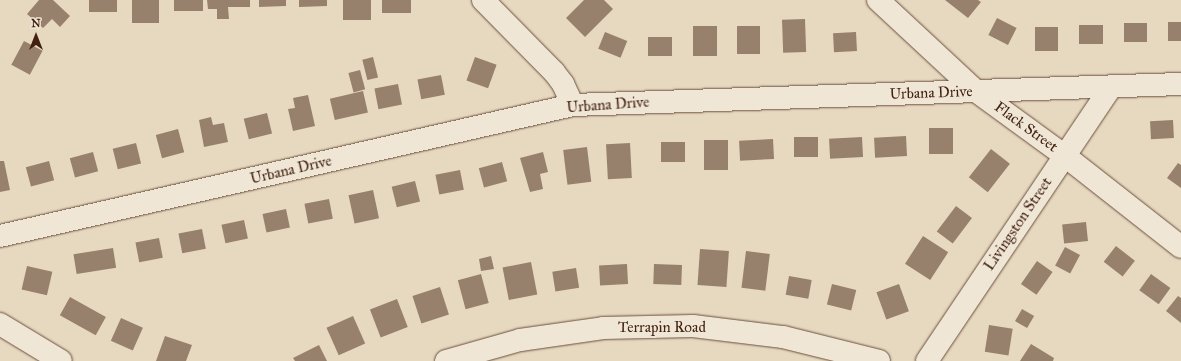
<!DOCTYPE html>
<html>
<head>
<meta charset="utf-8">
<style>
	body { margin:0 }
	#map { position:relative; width:1181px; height:361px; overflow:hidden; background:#e7d9c0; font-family:"IM FELL Great Primer",serif }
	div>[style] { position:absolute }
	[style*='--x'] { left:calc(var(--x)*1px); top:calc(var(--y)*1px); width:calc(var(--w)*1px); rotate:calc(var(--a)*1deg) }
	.building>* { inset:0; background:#98816c; transform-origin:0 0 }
	.roads { filter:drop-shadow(0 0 1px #6c4f3c) drop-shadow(0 0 1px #6c4f3c) }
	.minor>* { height:22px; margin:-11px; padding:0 11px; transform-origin:11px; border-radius:11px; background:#efe6d6 }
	span { translate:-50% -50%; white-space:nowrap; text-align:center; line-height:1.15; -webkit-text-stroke:4px #efe6d6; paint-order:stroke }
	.street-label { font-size:15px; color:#432110 }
	.north { position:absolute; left:16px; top:16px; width:40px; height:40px; -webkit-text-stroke:3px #efe6d6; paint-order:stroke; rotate:0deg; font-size:11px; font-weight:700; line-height:16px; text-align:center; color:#432110 }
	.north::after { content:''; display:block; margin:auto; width:14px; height:18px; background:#432110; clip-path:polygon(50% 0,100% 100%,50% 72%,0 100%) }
</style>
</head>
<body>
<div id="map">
	<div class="building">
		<div style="clip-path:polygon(39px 0,53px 0,70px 16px,60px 27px,52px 19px,43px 28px,27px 14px)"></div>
		<div style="left:89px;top:0;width:28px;height:12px"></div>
		<div style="left:132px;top:0;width:27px;height:23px"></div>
		<div style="left:174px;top:0;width:29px;height:11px"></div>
		<div style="clip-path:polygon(207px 0,250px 0,250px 7px,228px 7px,229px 19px,217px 19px,217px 9px,208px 9px)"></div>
		<div style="clip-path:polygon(259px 0,286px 0,286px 6px,259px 7px)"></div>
		<div style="clip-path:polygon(299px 0,327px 0,327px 6px,299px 7px)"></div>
		<div style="left:343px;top:0;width:28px;height:20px"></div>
		<div style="left:382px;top:0;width:29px;height:13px"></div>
		<div style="clip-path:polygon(584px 0,604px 0,613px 9px,585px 37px,566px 18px)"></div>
		<div style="clip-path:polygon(945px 0,978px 0,981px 2px,968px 18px)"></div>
		<div style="left:997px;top:18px;width:22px;height:19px;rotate:27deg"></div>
		<div style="left:805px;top:19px;width:33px;height:23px;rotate:88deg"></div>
		<div style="left:1168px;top:22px;width:13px;height:19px"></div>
		<div style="left:1147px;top:23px;width:19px;height:23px;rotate:90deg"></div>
		<div style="left:1079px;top:25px;width:24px;height:19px"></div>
		<div style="left:717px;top:26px;width:30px;height:24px;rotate:90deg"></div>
		<div style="left:737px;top:26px;width:23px;height:28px"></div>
		<div style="left:1035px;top:27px;width:23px;height:24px"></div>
		<div style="left:605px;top:32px;width:24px;height:18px;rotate:22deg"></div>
		<div style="left:856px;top:32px;width:19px;height:23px;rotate:87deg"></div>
		<div style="left:672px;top:37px;width:19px;height:24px;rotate:90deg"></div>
		<div style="left:24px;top:41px;width:21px;height:27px;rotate:28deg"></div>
		<div style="left:373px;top:57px;width:21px;height:11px;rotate:76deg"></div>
		<div style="left:475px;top:57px;width:23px;height:25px;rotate:20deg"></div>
		<div style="left:360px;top:70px;width:20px;height:12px;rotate:75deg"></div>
		<div style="left:441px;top:75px;width:20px;height:24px;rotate:79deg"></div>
		<div style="left:398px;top:84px;width:21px;height:24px;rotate:79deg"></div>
		<div style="left:363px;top:91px;width:22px;height:34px;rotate:77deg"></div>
		<div style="clip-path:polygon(308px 95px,315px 126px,293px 131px,288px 109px,295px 108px,293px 98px)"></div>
		<div style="left:267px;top:113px;width:21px;height:24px;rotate:76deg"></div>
		<div style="clip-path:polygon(211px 117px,213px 125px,224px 123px,228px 142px,204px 147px,199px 120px)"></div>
		<div style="left:1173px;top:120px;width:18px;height:23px;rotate:87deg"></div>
		<div style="left:953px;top:128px;width:26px;height:24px;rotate:90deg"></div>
		<div style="left:178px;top:129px;width:24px;height:23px;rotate:75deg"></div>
		<div style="left:906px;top:136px;width:20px;height:32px;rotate:87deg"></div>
		<div style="left:818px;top:137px;width:20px;height:24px;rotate:90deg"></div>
		<div style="left:862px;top:137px;width:20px;height:33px;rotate:87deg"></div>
		<div style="left:773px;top:139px;width:20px;height:34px;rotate:87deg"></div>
		<div style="left:728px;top:140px;width:30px;height:24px;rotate:90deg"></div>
		<div style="left:661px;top:142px;width:24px;height:20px"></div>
		<div style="left:136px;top:143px;width:21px;height:24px;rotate:76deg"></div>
		<div style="left:630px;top:143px;width:35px;height:24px;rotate:87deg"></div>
		<div style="left:587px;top:147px;width:35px;height:24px;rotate:83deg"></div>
		<div style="left:991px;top:149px;width:24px;height:36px;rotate:38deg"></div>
		<div style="left:93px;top:152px;width:20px;height:24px;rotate:75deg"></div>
		<div style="clip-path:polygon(543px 152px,548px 172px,540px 174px,543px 189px,530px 192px,520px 158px)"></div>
		<div style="clip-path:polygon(0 161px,4px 161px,10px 190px,0 192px)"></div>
		<div style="left:49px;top:161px;width:20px;height:24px;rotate:75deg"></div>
		<div style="left:502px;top:162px;width:20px;height:24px;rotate:75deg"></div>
		<div style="clip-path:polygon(1178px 163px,1181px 165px,1181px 188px,1167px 178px)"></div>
		<div style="left:460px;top:170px;width:20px;height:25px;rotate:79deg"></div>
		<div style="left:415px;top:181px;width:21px;height:24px;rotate:76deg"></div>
		<div style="left:373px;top:190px;width:29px;height:25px;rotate:78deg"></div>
		<div style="left:329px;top:199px;width:20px;height:25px;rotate:79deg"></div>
		<div style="left:956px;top:206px;width:20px;height:32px;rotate:37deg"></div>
		<div style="left:286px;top:209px;width:19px;height:24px;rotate:78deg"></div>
		<div style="left:244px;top:220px;width:19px;height:23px;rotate:78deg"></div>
		<div style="left:1086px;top:222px;width:19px;height:24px;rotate:84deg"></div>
		<div style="left:202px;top:229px;width:20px;height:24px;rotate:79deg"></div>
		<div style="left:923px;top:236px;width:30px;height:33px;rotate:33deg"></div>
		<div style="left:159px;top:238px;width:20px;height:24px;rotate:79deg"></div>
		<div style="left:1116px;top:246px;width:24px;height:20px;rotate:38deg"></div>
		<div style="left:1065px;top:247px;width:17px;height:21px;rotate:28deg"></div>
		<div style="left:113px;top:248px;width:20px;height:40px;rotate:81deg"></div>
		<div style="left:700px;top:249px;width:29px;height:36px;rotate:4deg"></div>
		<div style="left:746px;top:251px;width:24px;height:37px;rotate:7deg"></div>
		<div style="clip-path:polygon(491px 256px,494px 269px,481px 271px,479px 259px)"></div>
		<div style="left:1037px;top:261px;width:19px;height:28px;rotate:35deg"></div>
		<div style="left:531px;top:262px;width:33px;height:29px;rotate:79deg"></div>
		<div style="left:627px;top:264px;width:20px;height:28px;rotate:87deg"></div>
		<div style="left:654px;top:264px;width:28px;height:20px;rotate:2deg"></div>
		<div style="left:27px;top:266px;width:26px;height:24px;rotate:13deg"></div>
		<div style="left:576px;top:268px;width:20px;height:24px;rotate:81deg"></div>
		<div style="left:481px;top:274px;width:30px;height:24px;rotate:75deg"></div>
		<div style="left:1151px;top:274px;width:24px;height:20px;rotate:36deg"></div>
		<div style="left:789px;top:276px;width:23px;height:19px;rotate:10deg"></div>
		<div style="left:832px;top:284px;width:25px;height:21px;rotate:14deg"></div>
		<div style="left:899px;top:284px;width:29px;height:24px;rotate:70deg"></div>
		<div style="left:440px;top:287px;width:29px;height:29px;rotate:72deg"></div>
		<div style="clip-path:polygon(1178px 296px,1181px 298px,1181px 323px,1166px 311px)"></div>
		<div style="left:70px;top:297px;width:41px;height:21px;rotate:29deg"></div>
		<div style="left:397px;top:299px;width:30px;height:29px;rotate:69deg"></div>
		<div style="left:1022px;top:309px;width:14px;height:14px;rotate:30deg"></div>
		<div style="left:353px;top:316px;width:30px;height:29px;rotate:66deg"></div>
		<div style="left:121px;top:318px;width:24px;height:25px;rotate:24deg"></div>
		<div style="left:989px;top:325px;width:24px;height:27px;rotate:9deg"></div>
		<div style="clip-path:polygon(165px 336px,192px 345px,186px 361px,156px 361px)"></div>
		<div style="clip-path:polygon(1031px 344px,1054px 358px,1053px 361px,1020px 361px)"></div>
		<div style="clip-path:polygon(319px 345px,327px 361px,295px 361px,293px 358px)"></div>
	</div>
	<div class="roads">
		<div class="minor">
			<div style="--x:483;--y:0;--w:101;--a:45.4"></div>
			<div style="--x:554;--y:72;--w:15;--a:53"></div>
			<div style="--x:563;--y:84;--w:23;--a:65"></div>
			<div style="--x:878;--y:0;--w:134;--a:42.9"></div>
			<div style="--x:976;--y:91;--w:110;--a:36.1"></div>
			<div style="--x:1065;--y:156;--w:147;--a:38.1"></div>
			<div style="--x:0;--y:236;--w:588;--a:-12.88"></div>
			<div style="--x:573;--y:105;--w:608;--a:-1.98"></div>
			<div style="--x:0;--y:324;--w:71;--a:31.2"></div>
			<div style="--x:446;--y:361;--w:77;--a:-15.8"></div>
			<div style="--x:520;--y:340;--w:84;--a:-8.2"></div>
			<div style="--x:603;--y:328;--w:90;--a:-1.3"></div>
			<div style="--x:693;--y:326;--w:91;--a:7"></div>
			<div style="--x:783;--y:337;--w:99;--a:14"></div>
			<div style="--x:927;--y:361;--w:330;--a:-56.1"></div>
		</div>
	</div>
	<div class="street-label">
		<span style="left:931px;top:93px;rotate:-2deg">Urbana Drive</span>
		<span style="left:608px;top:105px;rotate:-4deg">Urbana Drive</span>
		<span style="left:1026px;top:127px;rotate:36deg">Flack Street</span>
		<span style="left:291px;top:170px;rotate:-13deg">Urbana Drive</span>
		<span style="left:1018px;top:224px;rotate:-56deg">Livingston Street</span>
		<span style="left:662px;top:328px">Terrapin Road</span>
	</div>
	<div class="north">N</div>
</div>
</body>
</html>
